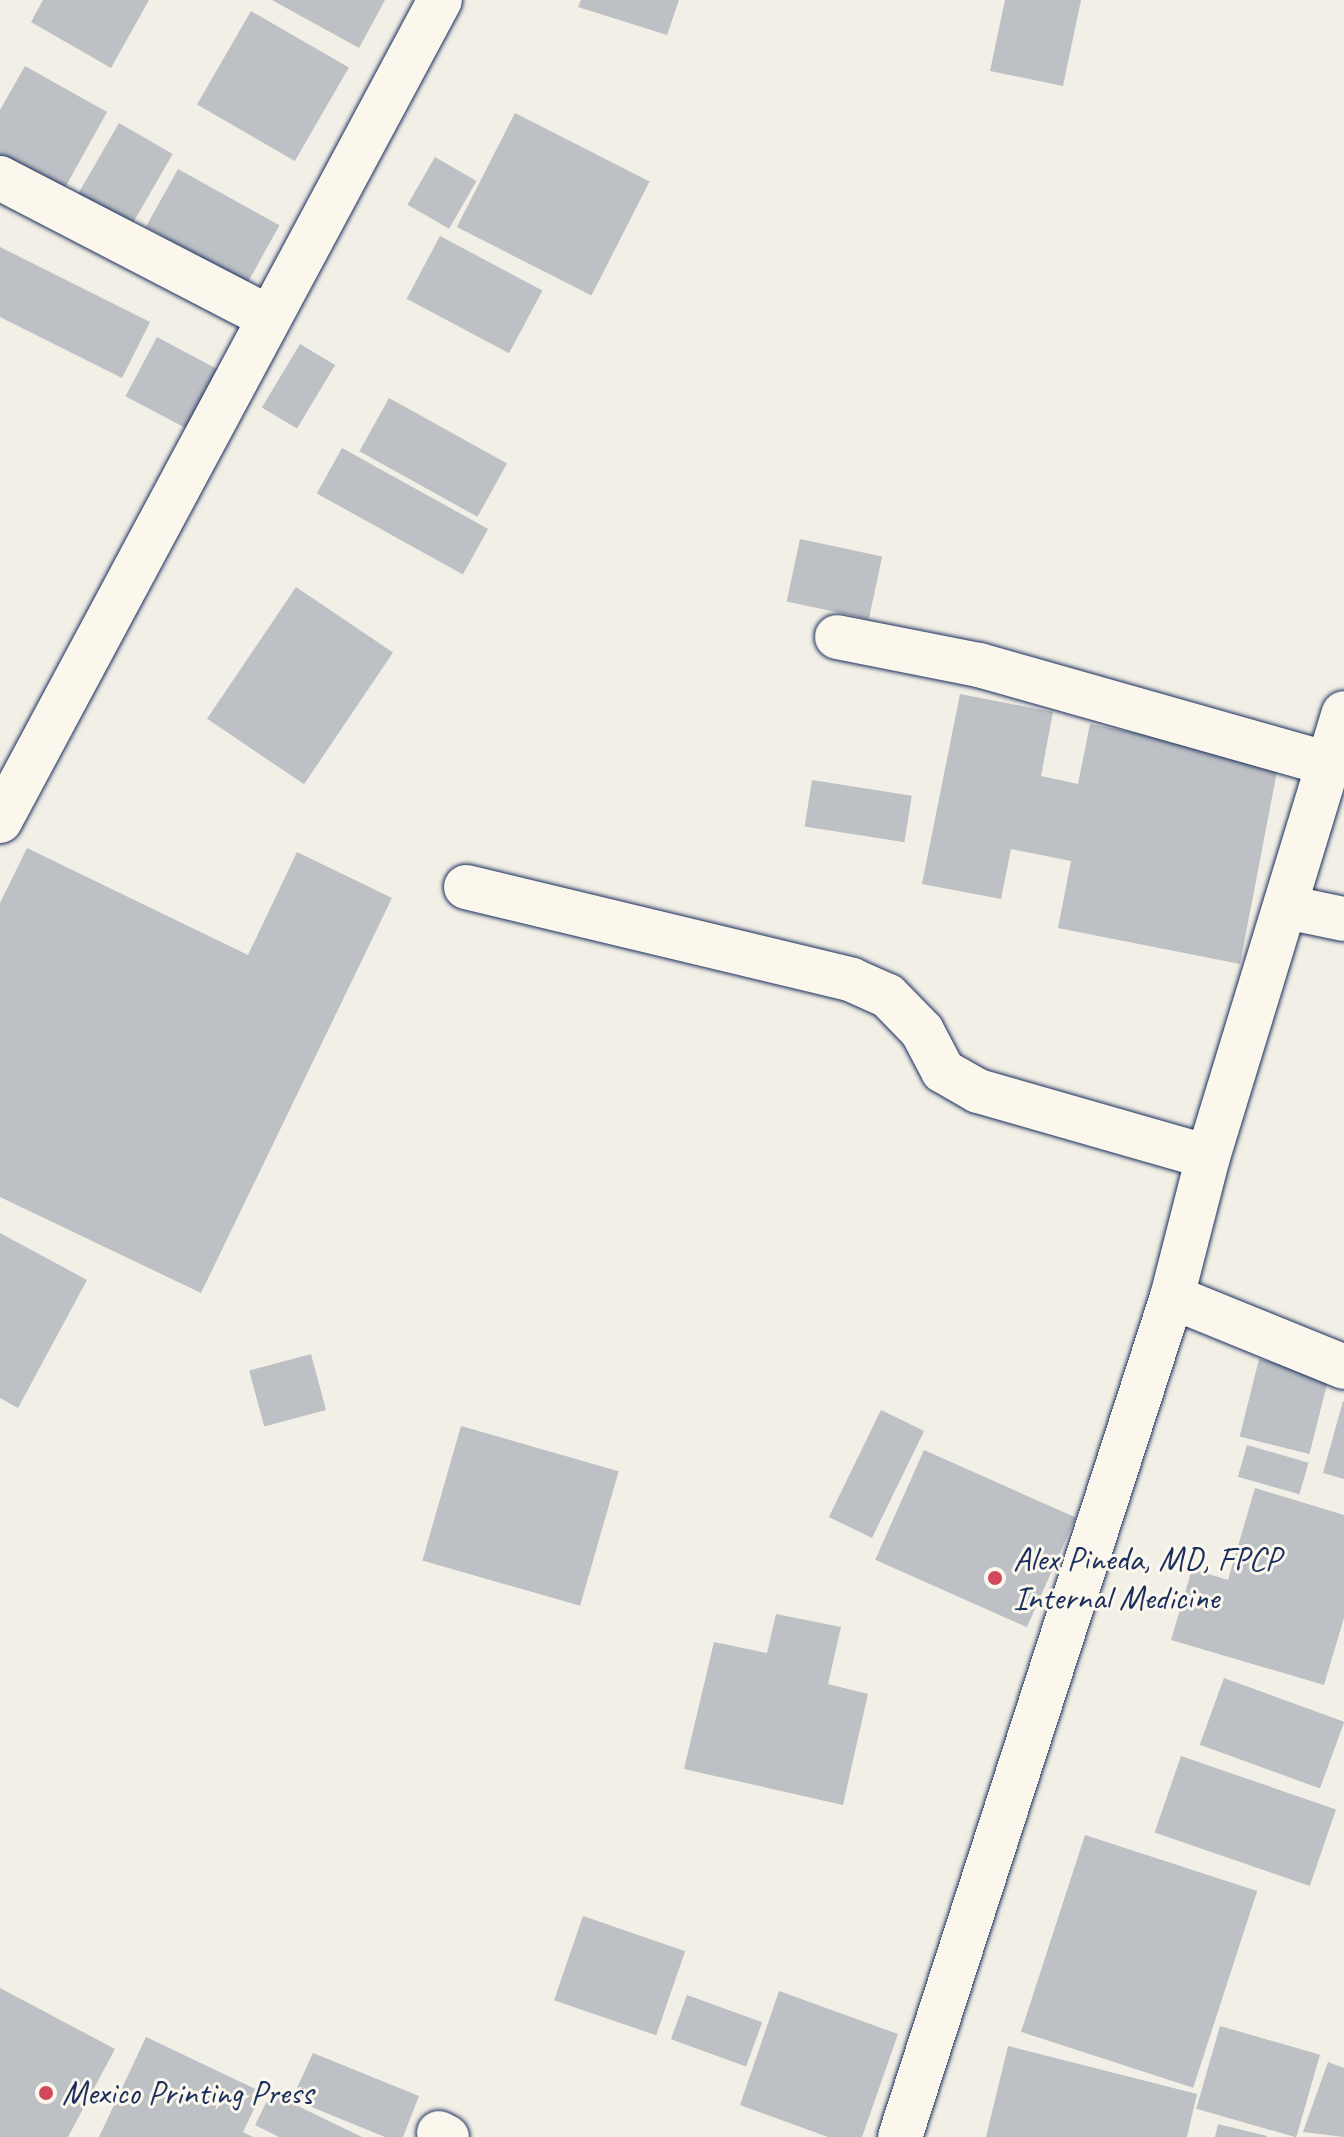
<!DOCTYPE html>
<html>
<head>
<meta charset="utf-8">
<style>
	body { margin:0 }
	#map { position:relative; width:1344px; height:2137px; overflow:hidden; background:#f2efe6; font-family:Caveat,sans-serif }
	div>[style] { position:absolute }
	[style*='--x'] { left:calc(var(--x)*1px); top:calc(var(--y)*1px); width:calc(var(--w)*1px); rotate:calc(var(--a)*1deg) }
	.building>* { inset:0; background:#bdc0c4; transform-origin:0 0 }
	.roads { filter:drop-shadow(0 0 2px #1b2f5e) drop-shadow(0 0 2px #1b2f5e) }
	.minor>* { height:44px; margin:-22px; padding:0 22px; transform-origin:22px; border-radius:22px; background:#fbf7ec }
	.major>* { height:44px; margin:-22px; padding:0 22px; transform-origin:22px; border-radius:22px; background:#fbf7ec }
	.dots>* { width:22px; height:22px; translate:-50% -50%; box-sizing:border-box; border:4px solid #fbf7ec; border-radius:50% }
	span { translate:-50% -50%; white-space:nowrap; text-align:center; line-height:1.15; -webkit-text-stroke:6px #fbf7ec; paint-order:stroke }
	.poi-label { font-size:34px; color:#1b2f5e }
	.left { translate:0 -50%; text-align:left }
</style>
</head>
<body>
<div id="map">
	<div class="building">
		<div style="clip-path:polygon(43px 0,149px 0,111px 68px,31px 22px)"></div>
		<div style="clip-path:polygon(272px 0,385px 0,359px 48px)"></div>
		<div style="clip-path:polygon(581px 0,679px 0,667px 35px,578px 7px)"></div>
		<div style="clip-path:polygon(1005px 0,1081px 0,1063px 86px,990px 71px)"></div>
		<div style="left:251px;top:11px;width:113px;height:108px;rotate:30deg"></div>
		<div style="clip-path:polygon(25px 66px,107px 112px,57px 202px,0 169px,0 110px)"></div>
		<div style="left:515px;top:113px;width:151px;height:128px;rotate:27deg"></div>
		<div style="left:119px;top:123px;width:62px;height:94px;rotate:30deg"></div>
		<div style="left:435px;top:157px;width:48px;height:55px;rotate:30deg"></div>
		<div style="left:178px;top:169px;width:116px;height:66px;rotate:29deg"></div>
		<div style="left:440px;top:236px;width:116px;height:71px;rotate:28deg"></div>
		<div style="clip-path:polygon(0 247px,150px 322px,122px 378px,0 317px)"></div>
		<div style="left:157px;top:337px;width:77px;height:67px;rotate:28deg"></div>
		<div style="left:300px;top:344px;width:41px;height:74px;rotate:31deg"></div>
		<div style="left:389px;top:398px;width:135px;height:61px;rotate:29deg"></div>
		<div style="left:342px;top:448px;width:167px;height:52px;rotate:29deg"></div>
		<div style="left:800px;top:539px;width:84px;height:64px;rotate:12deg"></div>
		<div style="left:296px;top:587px;width:117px;height:159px;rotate:34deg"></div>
		<div style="clip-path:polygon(960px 694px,1053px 712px,1041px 776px,1078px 784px,1090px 724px,1279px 761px,1240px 964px,1058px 928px,1071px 861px,1011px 849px,1001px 899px,922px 884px)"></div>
		<div style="left:812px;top:780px;width:101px;height:47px;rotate:9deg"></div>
		<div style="clip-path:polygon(27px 848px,248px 955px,297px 852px,392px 898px,201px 1293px,0 1197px,0 903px)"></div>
		<div style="clip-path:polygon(0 1233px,87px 1280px,18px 1408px,0 1398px)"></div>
		<div style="left:311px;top:1354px;width:58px;height:64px;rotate:75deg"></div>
		<div style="left:1259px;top:1359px;width:72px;height:80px;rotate:14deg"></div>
		<div style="clip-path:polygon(1343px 1401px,1344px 1402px,1344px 1479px,1323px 1473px)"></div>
		<div style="left:881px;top:1410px;width:48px;height:119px;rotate:26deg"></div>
		<div style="left:461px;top:1426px;width:164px;height:140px;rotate:16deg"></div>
		<div style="left:1247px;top:1445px;width:64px;height:33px;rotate:16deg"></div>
		<div style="left:924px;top:1450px;width:166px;height:120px;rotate:24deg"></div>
		<div style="clip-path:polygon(1255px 1488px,1344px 1515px,1344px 1618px,1324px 1685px,1171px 1640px,1192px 1569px,1228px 1580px)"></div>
		<div style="clip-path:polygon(776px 1614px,841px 1627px,828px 1684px,868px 1694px,843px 1805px,684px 1769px,714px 1642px,767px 1653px)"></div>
		<div style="left:1224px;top:1678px;width:128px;height:71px;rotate:20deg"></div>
		<div style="left:1181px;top:1756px;width:164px;height:81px;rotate:19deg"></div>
		<div style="left:1085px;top:1835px;width:181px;height:207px;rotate:18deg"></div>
		<div style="left:583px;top:1916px;width:108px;height:89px;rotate:19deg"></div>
		<div style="clip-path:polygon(0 1988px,115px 2049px,68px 2137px,0 2137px)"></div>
		<div style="clip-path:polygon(779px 1991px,898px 2034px,862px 2137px,828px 2137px,740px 2105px)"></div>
		<div style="left:687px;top:1995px;width:80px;height:47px;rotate:20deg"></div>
		<div style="left:1220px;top:2026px;width:104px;height:86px;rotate:16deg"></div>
		<div style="clip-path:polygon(146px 2037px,262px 2092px,243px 2132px,253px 2137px,99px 2137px)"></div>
		<div style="clip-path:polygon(1008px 2046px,1197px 2094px,1187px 2137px,986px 2137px)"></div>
		<div style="clip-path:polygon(313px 2053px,419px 2096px,403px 2137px,385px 2137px,292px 2099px)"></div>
		<div style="clip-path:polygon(1328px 2062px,1344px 2068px,1344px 2137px,1303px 2132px)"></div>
		<div style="clip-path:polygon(271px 2093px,362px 2137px,279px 2137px,255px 2125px)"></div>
		<div style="clip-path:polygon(1218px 2124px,1267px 2136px,1267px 2137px,1215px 2137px)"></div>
	</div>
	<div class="roads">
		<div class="minor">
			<div style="--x:0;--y:178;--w:300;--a:27.4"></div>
			<div style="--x:837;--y:637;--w:145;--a:11.2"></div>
			<div style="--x:979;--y:665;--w:363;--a:15.8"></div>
			<div style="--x:466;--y:887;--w:397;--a:13.5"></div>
			<div style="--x:852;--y:980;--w:39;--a:24"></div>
			<div style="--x:888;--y:996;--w:49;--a:45.8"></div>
			<div style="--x:922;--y:1031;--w:45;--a:62.3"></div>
			<div style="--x:943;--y:1071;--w:40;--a:29.7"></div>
			<div style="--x:978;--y:1091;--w:239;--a:16"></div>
			<div style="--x:1286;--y:907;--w:59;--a:11.7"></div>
			<div style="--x:1172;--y:1297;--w:186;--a:22.1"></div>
			<div style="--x:439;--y:2133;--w:9;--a:27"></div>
			<div style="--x:900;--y:2137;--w:883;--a:-72.06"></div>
			<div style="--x:1172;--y:1297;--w:145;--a:-75.6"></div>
			<div style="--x:1208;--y:1157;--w:464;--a:-73"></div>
		</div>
		<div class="major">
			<div style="--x:0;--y:821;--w:931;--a:-61.81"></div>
		</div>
	</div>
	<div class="dots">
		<div style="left:995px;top:1578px;background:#d1495b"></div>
		<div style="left:46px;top:2093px;background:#d1495b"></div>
	</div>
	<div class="poi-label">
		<span class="left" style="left:1013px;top:1578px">Alex Pineda, MD, FPCP<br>Internal Medicine</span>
		<span class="left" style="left:62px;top:2093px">Mexico Printing Press</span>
	</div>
</div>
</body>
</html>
